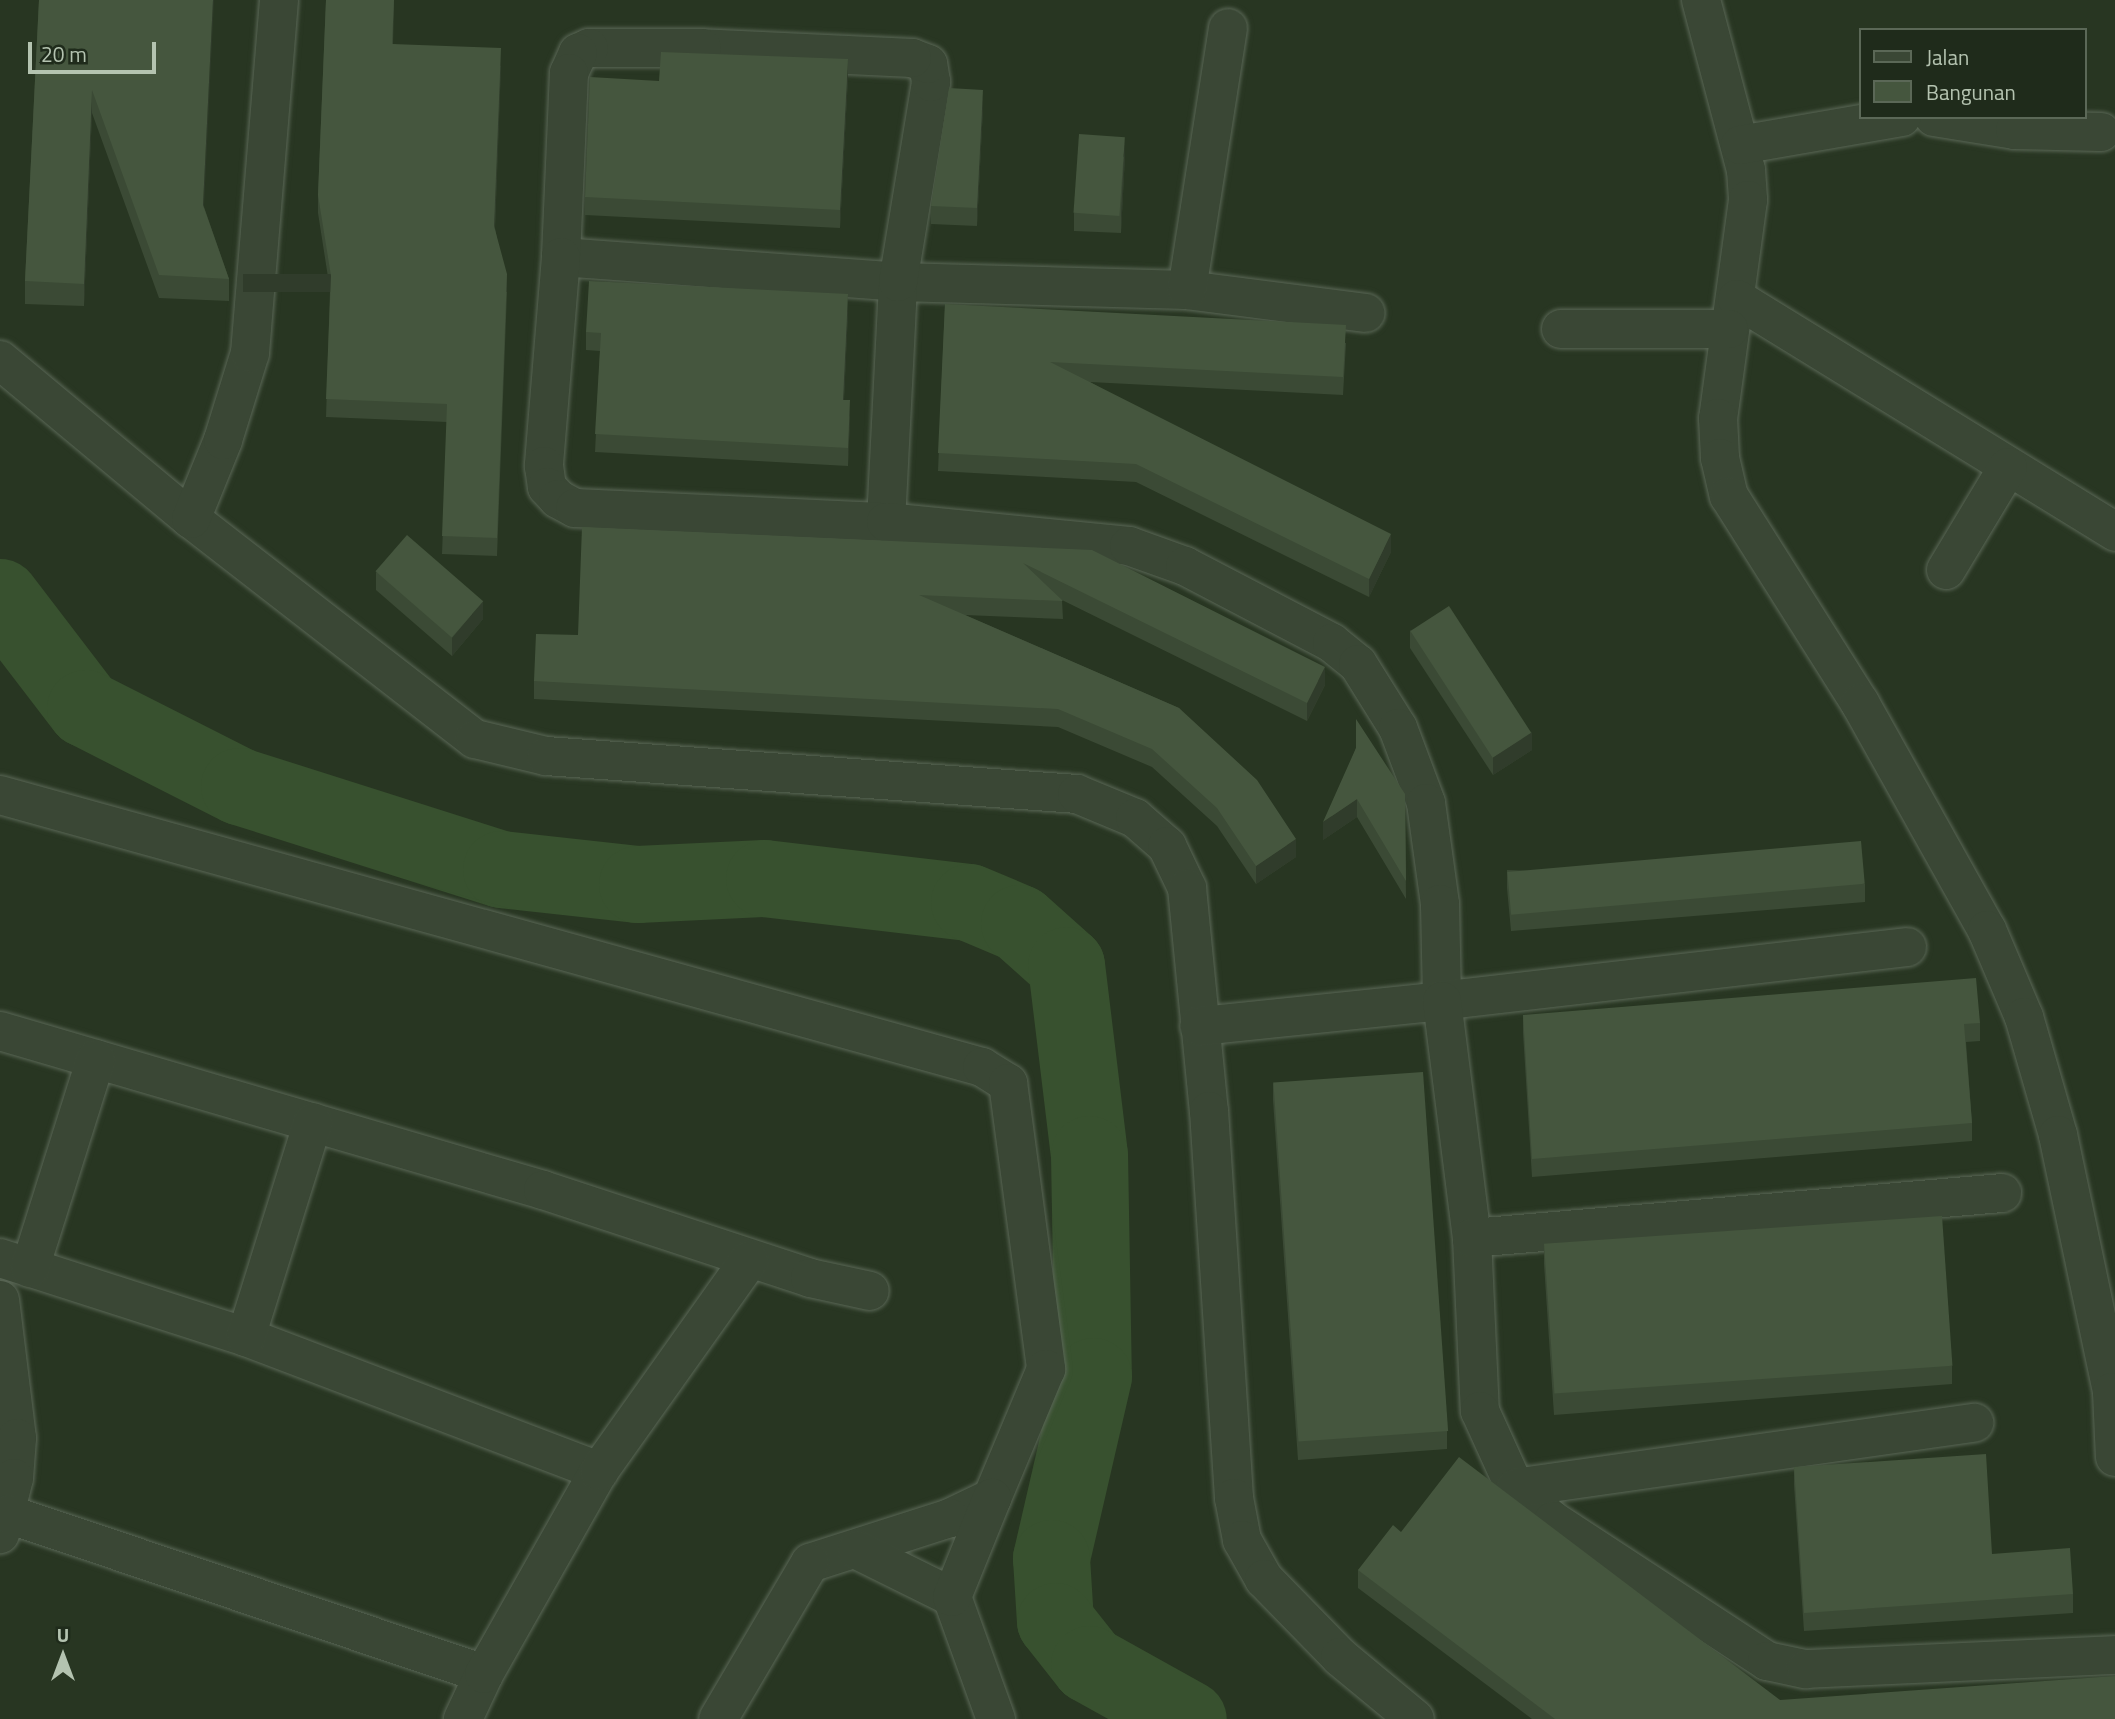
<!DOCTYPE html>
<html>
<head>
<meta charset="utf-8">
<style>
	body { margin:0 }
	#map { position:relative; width:2115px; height:1719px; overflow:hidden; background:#283622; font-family:"Titillium Web",sans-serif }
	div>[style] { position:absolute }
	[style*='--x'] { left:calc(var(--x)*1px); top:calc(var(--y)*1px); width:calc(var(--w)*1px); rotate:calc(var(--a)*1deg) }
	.river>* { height:77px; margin:-38.5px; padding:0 38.5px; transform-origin:38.5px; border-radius:38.5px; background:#38512f }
	.roads { filter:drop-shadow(0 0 2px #5a6756) drop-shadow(0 0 2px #5a6756) }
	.minor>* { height:38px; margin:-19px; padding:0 19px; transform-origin:19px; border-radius:19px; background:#3a4735 }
	.wall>* { inset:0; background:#3b4a35 }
	.shaded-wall>* { inset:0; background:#303c2b; transform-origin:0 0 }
	.building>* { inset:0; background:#45563e; transform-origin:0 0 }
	span { translate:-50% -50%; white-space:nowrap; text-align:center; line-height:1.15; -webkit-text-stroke:7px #1f2b1b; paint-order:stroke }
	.legend { position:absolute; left:1859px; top:28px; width:228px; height:91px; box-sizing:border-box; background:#1f2b1b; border:2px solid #5b6857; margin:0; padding:9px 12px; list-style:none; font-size:21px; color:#b4c3b0 }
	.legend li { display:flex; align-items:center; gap:14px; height:35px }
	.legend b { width:35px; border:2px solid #5b6857 }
	.north { position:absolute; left:28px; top:1621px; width:70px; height:70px; -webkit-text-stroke:5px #1f2b1b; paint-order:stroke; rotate:0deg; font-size:19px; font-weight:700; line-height:28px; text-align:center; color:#b4c3b0 }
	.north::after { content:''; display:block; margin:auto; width:24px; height:32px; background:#b4c3b0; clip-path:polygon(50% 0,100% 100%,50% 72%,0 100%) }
	.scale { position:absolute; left:28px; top:42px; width:128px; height:32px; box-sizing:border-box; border:4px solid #b4c3b0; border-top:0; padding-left:9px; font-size:21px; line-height:24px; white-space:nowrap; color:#b4c3b0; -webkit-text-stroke:5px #1f2b1b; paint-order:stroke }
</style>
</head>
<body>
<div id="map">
	<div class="river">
		<div style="--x:0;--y:597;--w:140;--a:52.6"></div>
		<div style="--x:85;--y:708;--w:173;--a:26.9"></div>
		<div style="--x:239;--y:786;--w:275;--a:17.6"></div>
		<div style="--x:501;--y:869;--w:137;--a:6.3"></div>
		<div style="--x:637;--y:884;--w:127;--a:-2.7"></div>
		<div style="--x:764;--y:878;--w:206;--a:6.7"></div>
		<div style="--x:969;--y:902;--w:54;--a:22.8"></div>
		<div style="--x:1019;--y:923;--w:63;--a:41.8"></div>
		<div style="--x:1066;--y:965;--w:190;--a:83.1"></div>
		<div style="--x:1089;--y:1154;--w:222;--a:89"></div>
		<div style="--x:1093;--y:1376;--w:187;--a:103"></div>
		<div style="--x:1051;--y:1558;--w:63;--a:86.4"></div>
		<div style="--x:1055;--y:1621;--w:55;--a:51.7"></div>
		<div style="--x:1089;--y:1664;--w:113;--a:29.1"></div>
	</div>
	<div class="roads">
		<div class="minor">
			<div style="--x:1701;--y:0;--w:176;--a:75.2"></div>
			<div style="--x:1746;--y:170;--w:30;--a:86"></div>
			<div style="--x:1748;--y:200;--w:220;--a:97.8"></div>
			<div style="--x:1718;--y:418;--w:40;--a:87.1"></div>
			<div style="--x:1720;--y:458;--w:39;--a:77"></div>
			<div style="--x:1729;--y:496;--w:245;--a:57.7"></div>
			<div style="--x:1860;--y:703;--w:260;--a:60.8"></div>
			<div style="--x:1987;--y:930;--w:95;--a:67"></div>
			<div style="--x:2024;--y:1017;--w:123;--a:73.9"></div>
			<div style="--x:2058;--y:1135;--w:263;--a:78.1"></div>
			<div style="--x:2112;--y:1392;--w:65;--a:87.4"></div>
			<div style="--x:1934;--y:117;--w:82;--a:9.1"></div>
			<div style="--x:2015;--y:130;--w:86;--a:1.3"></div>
			<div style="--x:1740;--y:145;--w:164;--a:-9.8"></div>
			<div style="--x:561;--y:257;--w:338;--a:4.2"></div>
			<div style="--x:898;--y:282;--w:289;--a:1.6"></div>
			<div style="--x:1187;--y:290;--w:180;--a:7.3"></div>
			<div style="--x:1187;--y:290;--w:265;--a:-81.1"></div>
			<div style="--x:1737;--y:299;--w:444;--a:31.6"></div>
			<div style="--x:1561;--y:329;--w:168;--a:0"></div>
			<div style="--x:0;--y:360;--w:249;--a:39.8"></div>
			<div style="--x:191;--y:519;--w:359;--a:37.8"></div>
			<div style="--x:475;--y:739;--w:73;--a:13.5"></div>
			<div style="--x:546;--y:756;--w:532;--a:4.09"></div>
			<div style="--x:1077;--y:794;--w:63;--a:22.5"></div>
			<div style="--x:1135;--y:818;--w:43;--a:41.2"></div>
			<div style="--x:1167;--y:846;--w:47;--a:64.5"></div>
			<div style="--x:1187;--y:888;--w:224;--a:84.4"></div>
			<div style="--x:1209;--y:1111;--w:388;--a:86.3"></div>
			<div style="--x:1234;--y:1498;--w:43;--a:79.2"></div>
			<div style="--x:1242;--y:1540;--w:45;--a:60.6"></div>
			<div style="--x:1264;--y:1579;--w:109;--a:45.7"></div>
			<div style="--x:1340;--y:1657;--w:97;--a:39.6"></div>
			<div style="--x:191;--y:519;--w:85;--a:-67.9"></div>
			<div style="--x:223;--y:440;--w:91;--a:-72.8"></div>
			<div style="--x:250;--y:353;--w:354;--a:-85.3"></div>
			<div style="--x:886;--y:522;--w:240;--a:-87.1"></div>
			<div style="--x:898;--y:282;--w:203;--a:-80.6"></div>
			<div style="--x:931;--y:82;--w:18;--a:-99"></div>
			<div style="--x:928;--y:64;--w:17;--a:-159"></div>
			<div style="--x:912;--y:58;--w:210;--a:-177.3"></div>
			<div style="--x:702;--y:48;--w:113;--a:180"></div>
			<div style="--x:589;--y:48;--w:12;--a:156"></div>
			<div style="--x:578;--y:53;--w:22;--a:114"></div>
			<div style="--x:569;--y:73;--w:184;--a:92.5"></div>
			<div style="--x:561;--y:257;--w:210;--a:94.7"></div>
			<div style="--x:544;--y:466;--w:21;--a:82"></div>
			<div style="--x:547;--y:487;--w:16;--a:47"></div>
			<div style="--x:558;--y:499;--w:19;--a:28"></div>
			<div style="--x:575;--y:508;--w:311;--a:2.6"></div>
			<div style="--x:886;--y:522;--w:244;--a:5.6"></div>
			<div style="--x:1129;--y:546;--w:59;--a:19.7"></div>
			<div style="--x:1185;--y:566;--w:166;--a:27.6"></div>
			<div style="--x:1332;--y:643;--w:33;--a:39"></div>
			<div style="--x:1358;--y:664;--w:75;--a:58"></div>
			<div style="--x:1398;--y:728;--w:80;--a:69.5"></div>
			<div style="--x:1426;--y:803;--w:102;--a:82.1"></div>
			<div style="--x:1440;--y:904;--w:97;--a:88.8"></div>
			<div style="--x:1442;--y:1001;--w:244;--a:174.1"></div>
			<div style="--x:1946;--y:570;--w:120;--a:-59"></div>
			<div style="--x:0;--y:795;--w:1019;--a:15.48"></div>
			<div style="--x:982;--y:1067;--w:31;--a:32"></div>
			<div style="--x:1008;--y:1083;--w:289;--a:82.4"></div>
			<div style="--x:1046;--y:1369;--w:140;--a:112.7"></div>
			<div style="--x:992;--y:1498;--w:47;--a:154.5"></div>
			<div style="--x:950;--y:1518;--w:147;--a:162.2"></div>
			<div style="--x:810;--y:1563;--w:181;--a:120.5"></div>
			<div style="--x:1907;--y:947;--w:468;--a:173.4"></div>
			<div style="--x:1442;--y:1001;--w:239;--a:82.8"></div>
			<div style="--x:1472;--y:1238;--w:173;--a:87.4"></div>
			<div style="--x:1480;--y:1411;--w:85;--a:65.6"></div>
			<div style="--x:1515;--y:1488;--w:50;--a:41"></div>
			<div style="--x:1553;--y:1521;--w:256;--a:33.2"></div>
			<div style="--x:1767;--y:1661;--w:40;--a:12"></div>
			<div style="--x:1806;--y:1669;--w:309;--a:-2.6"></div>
			<div style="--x:0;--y:1031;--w:566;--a:16.32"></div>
			<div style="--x:543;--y:1190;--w:281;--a:18.2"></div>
			<div style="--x:810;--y:1278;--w:61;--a:12.2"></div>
			<div style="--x:1472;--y:1238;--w:532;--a:-4.85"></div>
			<div style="--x:0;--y:1258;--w:258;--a:17.8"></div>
			<div style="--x:246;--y:1337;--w:378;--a:20.8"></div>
			<div style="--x:30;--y:1268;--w:219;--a:-72.5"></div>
			<div style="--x:0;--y:1300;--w:139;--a:83"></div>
			<div style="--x:17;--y:1438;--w:40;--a:94.3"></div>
			<div style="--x:14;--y:1478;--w:58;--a:104"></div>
			<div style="--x:246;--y:1337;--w:225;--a:-72.7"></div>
			<div style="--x:1515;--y:1488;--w:464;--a:-8.1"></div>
			<div style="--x:8;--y:1514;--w:502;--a:18.58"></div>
			<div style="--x:484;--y:1674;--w:50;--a:115"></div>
			<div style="--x:857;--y:1550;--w:106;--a:26.3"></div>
			<div style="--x:952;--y:1597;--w:130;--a:70.2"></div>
			<div style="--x:952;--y:1597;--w:107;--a:-68"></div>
			<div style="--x:484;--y:1674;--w:233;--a:-60.5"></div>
			<div style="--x:599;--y:1471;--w:259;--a:-54.6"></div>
		</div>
	</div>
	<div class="wall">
		<div style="clip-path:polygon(39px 0,204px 207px,229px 279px,229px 301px,159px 298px,92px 113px,84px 306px,25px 304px,25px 281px)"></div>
		<div style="clip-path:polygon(326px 0,394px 0,393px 44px,501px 66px,495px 228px,507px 292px,497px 556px,442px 554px,447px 422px,326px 417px,330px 290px,318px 213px,318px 195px)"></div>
		<div style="clip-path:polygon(848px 77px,840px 228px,585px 215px,585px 197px,659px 81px)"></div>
		<div style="clip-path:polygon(983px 108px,977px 226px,931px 224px,931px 206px)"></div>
		<div style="clip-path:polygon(1125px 155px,1121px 233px,1074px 231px,1074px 213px)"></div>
		<div style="clip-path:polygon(945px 304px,1346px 343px,1343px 395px,1090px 382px,1391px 552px,1369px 597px,1136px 482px,938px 471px)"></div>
		<div style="clip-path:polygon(848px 312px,844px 400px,850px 418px,848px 466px,595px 452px,600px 351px,586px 350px,586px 332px)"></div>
		<div style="clip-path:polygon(1092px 550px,1325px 685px,1307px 721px,1062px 600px,1063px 619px,965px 615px,1179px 708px,1296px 857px,1256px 884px,1217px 826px,1152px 767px,1058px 727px,534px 699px,534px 681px,578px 635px)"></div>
		<div style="clip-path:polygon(376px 572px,483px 619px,452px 656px,376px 590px)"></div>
		<div style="clip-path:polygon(1410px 630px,1532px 750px,1493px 775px,1410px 648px)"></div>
		<div style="clip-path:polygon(1356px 748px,1405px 794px,1406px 899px,1357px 817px,1323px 840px)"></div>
		<div style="clip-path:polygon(1507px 870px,1865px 884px,1865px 902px,1511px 931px,1507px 888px)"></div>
		<div style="clip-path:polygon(1523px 1015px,1980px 1023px,1980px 1041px,1966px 1042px,1972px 1123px,1972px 1141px,1532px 1177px,1523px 1033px)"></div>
		<div style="clip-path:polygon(1273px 1082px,1447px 1431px,1447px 1449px,1298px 1460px,1273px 1100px)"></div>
		<div style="clip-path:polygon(1544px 1246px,1952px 1366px,1952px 1384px,1554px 1415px,1544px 1264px)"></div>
		<div style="clip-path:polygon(1794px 1467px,1992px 1554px,2073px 1594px,2073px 1613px,1804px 1631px,1794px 1485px)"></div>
		<div style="clip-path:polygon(1401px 1532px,1780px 1700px,2115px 1719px,1532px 1719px,1358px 1588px,1358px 1570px)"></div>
	</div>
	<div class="shaded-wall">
		<div style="clip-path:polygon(213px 0,214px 0,203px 227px,203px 205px)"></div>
		<div style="clip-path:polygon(501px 48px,501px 66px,494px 244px,494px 226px)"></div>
		<div style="clip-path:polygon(848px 59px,848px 77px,840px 228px,840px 210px)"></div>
		<div style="clip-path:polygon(92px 90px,92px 113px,84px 306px,84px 284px)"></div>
		<div style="clip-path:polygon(983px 90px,983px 108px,977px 226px,977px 208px)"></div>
		<div style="clip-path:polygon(1125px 137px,1125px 155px,1121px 233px,1121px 215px)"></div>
		<div style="left:507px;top:274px;width:18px;height:264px;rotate:90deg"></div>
		<div style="clip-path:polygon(848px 294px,848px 312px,843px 418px,843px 400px)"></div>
		<div style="clip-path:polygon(850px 400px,850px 418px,848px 466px,848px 448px)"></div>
		<div style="clip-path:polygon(1391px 534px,1391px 552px,1369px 597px,1369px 579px)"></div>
		<div style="clip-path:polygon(483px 601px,483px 619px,452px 656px,452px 638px)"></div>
		<div style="clip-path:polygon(1325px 667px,1325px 685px,1307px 721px,1307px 703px)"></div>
		<div style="clip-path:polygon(1532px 732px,1532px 750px,1493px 775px,1493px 757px)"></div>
		<div style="clip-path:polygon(1357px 799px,1357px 817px,1323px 840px,1323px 822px)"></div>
		<div style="clip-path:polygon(1296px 839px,1296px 857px,1256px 884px,1256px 866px)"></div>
	</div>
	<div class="building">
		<div style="clip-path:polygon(39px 0,213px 0,203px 205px,229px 279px,159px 275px,92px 90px,84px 284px,25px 281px)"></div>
		<div style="clip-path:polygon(326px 0,394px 0,392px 44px,501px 48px,494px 226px,507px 274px,497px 538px,442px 536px,447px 404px,326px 399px,331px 276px,318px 195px)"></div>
		<div style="clip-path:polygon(661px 52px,848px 59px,840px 210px,585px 197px,590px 77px,659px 81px)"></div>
		<div style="clip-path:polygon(949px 88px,983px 90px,977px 208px,931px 206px)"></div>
		<div style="left:1079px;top:134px;width:46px;height:79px;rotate:4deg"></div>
		<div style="clip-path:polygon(589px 281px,848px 294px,843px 400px,850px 400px,848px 448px,595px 434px,601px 333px,586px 332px)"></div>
		<div style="clip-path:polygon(945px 304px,1346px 325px,1343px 377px,1050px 362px,1391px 534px,1369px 579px,1136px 464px,938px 453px)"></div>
		<div style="clip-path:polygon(582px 527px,1092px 550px,1325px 667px,1307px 703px,1023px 563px,1063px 601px,919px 595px,1179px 708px,1257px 780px,1296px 839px,1256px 866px,1217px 808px,1152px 749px,1058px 709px,534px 681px,536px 634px,578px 635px)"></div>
		<div style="left:407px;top:535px;width:101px;height:48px;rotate:41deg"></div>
		<div style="left:1449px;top:606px;width:151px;height:46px;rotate:57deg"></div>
		<div style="clip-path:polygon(1356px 719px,1405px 794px,1406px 881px,1357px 799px,1323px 822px,1356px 748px)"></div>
		<div style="left:1861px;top:841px;width:43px;height:355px;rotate:85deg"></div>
		<div style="clip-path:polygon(1976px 978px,1980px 1023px,1964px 1024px,1972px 1123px,1532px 1159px,1523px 1015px)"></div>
		<div style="left:1423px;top:1072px;width:360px;height:150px;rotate:86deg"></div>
		<div style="left:1942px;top:1216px;width:150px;height:399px;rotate:86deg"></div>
		<div style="clip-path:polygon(1986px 1454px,1992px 1554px,2070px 1548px,2073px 1594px,1804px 1613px,1794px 1467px)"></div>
		<div style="clip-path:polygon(1459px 1457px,1780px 1700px,2115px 1676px,2115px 1719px,1555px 1719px,1358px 1570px,1393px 1525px,1401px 1532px)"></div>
	</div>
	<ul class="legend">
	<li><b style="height:9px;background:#3a4735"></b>Jalan</li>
	<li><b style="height:19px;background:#45563e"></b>Bangunan</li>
	</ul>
	<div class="north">U</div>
	<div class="scale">20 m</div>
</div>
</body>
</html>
